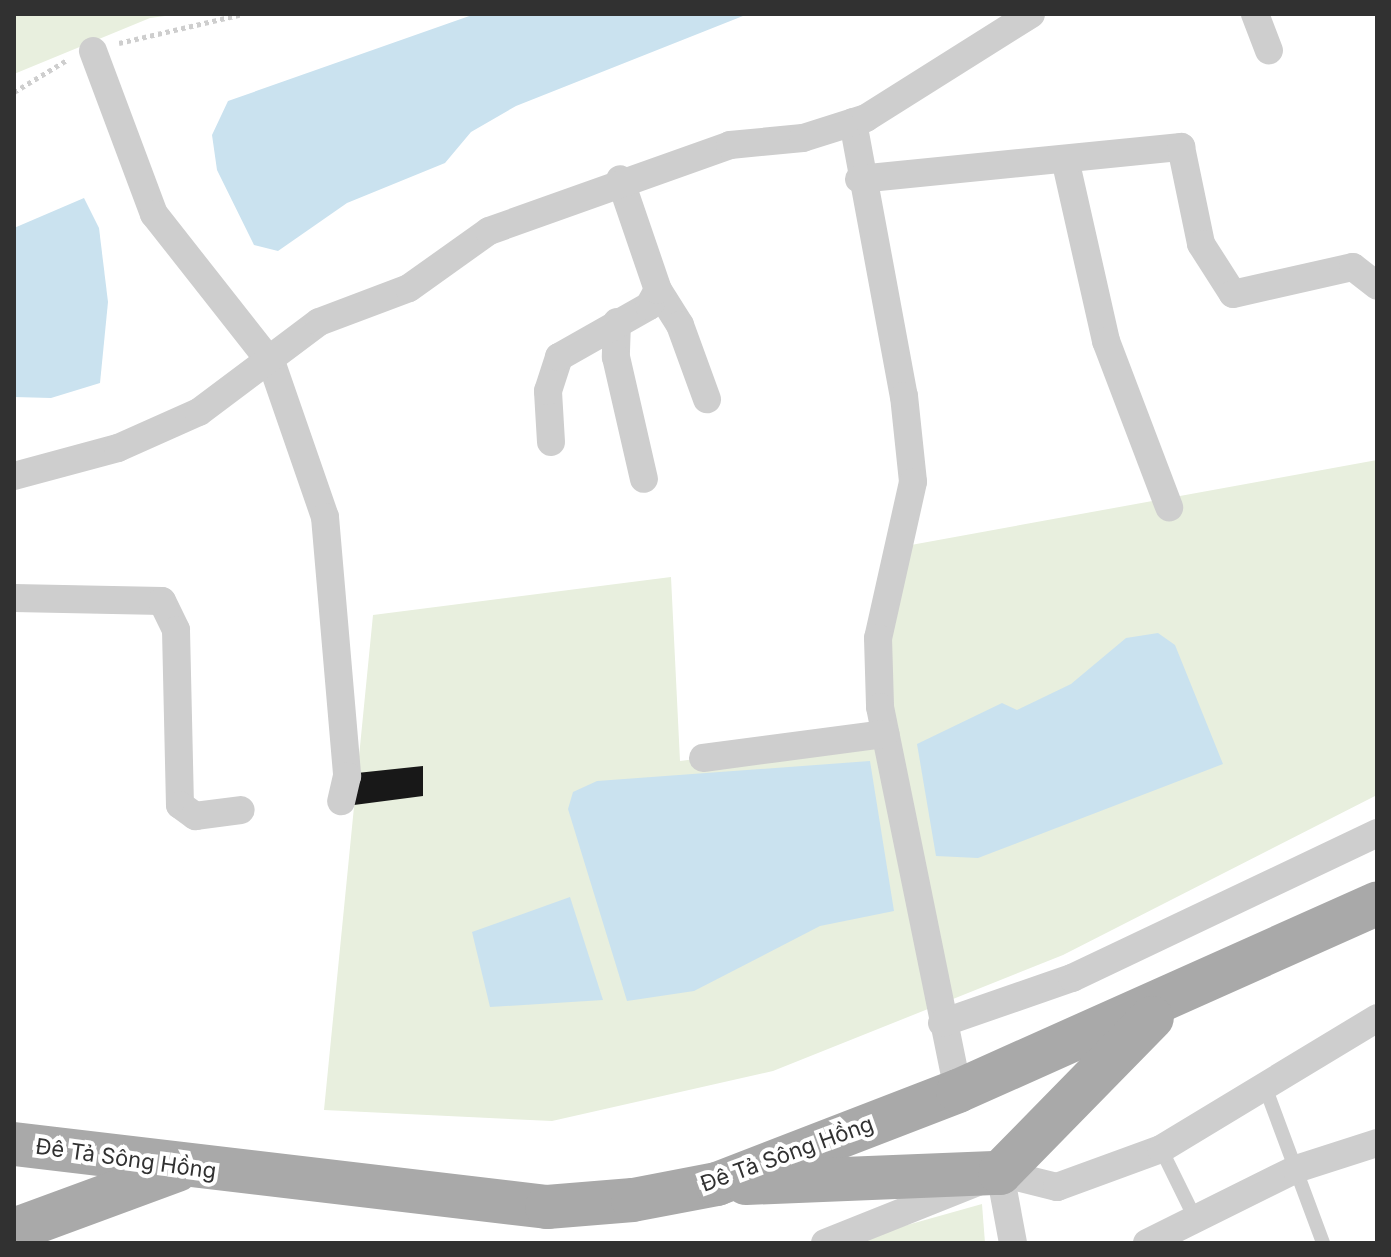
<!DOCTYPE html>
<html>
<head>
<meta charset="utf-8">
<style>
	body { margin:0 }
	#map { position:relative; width:1391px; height:1257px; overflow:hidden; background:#fff; font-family:Inter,sans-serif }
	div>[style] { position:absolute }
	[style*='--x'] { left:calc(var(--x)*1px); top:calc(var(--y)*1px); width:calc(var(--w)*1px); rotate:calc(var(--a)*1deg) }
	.green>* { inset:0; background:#e8efde }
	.water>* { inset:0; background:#cae2ef }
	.building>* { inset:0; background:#181818 }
	.path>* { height:5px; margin-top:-2.5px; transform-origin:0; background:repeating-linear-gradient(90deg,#cecece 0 4px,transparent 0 8px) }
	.service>* { height:14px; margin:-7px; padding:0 7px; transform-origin:7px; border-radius:7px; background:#cecece }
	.minor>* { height:28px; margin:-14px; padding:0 14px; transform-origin:14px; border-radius:14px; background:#cecece }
	.primary>* { height:44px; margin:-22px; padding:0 22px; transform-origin:22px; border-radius:22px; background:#a9a9a9 }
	span { translate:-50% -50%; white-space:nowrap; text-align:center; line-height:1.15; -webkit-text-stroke:8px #fff; paint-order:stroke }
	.street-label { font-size:22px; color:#313131 }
	.frame { position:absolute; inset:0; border:16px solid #313131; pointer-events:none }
</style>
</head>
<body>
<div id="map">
	<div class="green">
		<div style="clip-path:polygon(14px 14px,180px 14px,150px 18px,14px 74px)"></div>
		<div style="clip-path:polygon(1377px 460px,1377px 795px,1063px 955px,773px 1071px,552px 1121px,324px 1110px,373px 615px,671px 577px,680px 761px,884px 734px,880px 707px,900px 547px)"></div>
		<div style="clip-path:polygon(982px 1204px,985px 1243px,843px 1243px)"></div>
	</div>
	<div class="water">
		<div style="clip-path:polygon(475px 14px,748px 14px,516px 106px,471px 132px,445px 163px,347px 203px,278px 251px,254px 245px,217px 170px,212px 135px,228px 101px)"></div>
		<div style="clip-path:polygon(84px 198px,99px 228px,108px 302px,100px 383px,51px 398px,14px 397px,14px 228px)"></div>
		<div style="clip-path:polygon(1158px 633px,1175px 645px,1223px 764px,978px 858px,936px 856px,917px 744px,1002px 703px,1017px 710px,1071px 684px,1126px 638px)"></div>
		<div style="clip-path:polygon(870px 761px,894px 911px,820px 926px,694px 991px,627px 1001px,568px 809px,573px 792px,597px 781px)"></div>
		<div style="clip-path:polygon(570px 897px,603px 1000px,490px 1007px,472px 932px)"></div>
	</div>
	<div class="building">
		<div style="clip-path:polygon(423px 766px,423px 796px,354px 805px,357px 773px)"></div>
	</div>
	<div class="path">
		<div style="--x:119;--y:43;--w:127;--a:-13.2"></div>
		<div style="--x:14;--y:92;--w:62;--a:-31.1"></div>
	</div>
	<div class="service">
		<div style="--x:1264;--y:1084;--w:170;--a:69.6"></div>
		<div style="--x:1161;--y:1149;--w:79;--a:63.8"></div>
	</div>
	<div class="minor">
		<div style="--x:1255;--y:14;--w:39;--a:69"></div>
		<div style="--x:93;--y:51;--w:174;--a:69.5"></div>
		<div style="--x:154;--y:214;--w:191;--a:51.8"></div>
		<div style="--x:272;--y:364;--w:162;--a:70.9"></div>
		<div style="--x:325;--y:517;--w:260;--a:85.1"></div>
		<div style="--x:347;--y:776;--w:26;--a:103"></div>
		<div style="--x:853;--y:122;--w:279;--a:79.5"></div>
		<div style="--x:904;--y:396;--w:86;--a:84"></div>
		<div style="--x:913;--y:482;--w:160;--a:102.6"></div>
		<div style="--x:878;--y:638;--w:69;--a:88.3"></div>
		<div style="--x:880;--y:707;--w:392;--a:78.5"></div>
		<div style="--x:1065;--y:159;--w:187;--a:77.3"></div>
		<div style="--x:1106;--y:341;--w:178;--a:69.2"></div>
		<div style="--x:859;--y:179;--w:324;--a:-5.7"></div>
		<div style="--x:1181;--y:147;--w:99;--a:78.3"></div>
		<div style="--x:1201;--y:244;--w:59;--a:57.4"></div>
		<div style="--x:1233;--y:294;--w:123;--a:-12.7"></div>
		<div style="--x:1353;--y:267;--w:31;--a:38"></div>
		<div style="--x:658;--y:290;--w:41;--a:57.8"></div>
		<div style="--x:680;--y:325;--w:79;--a:70"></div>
		<div style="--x:617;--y:322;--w:35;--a:92"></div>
		<div style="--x:616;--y:357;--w:125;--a:77.1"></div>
		<div style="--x:551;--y:442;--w:51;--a:-93.4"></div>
		<div style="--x:548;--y:391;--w:36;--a:-72"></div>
		<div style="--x:559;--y:357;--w:103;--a:-29.5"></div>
		<div style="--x:649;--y:306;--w:18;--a:-61"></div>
		<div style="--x:658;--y:290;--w:117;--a:-108.9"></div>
		<div style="--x:14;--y:476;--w:108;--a:-15.1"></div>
		<div style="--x:118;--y:448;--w:89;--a:-24"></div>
		<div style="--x:199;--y:412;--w:150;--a:-36.9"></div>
		<div style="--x:319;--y:322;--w:96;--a:-20.7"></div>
		<div style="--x:409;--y:288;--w:98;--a:-35.5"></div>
		<div style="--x:489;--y:231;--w:256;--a:-19.6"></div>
		<div style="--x:730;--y:145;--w:73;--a:-5.5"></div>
		<div style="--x:803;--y:138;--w:66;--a:-17.6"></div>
		<div style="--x:866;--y:118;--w:195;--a:-32.2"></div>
		<div style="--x:14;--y:598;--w:148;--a:1.2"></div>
		<div style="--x:162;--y:601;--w:32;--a:64"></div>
		<div style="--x:176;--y:630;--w:175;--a:88.7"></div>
		<div style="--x:180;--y:805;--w:19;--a:36"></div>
		<div style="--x:195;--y:816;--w:46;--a:-7.4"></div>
		<div style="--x:703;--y:758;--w:184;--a:-7.5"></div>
		<div style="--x:942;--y:1023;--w:138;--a:-19.1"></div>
		<div style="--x:1072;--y:978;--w:338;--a:-25.4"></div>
		<div style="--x:1000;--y:1173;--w:71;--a:79.5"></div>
		<div style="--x:825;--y:1243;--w:188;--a:-21.8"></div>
		<div style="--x:1000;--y:1173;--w:59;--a:13.8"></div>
		<div style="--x:1057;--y:1187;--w:111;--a:-20.1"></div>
		<div style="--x:1161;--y:1149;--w:253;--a:-31.2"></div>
		<div style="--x:1147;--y:1243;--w:166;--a:-26.4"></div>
		<div style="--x:1296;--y:1169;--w:85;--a:-17.8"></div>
	</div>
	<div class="primary">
		<div style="--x:14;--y:1144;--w:537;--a:6.74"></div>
		<div style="--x:547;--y:1207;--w:86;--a:-4.7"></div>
		<div style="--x:633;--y:1200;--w:86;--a:-10.8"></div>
		<div style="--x:717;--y:1184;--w:258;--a:-21.1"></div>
		<div style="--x:958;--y:1091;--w:459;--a:-24.1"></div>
		<div style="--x:746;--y:1183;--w:254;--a:-2.3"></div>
		<div style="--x:1000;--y:1173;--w:217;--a:-45.6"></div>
		<div style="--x:14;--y:1230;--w:174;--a:-20.2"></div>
	</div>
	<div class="street-label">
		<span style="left:787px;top:1154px;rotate:-20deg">Đê Tả Sông Hồng</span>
		<span style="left:126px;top:1159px;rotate:8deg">Đê Tả Sông Hồng</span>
	</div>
	<div class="frame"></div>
</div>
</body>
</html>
